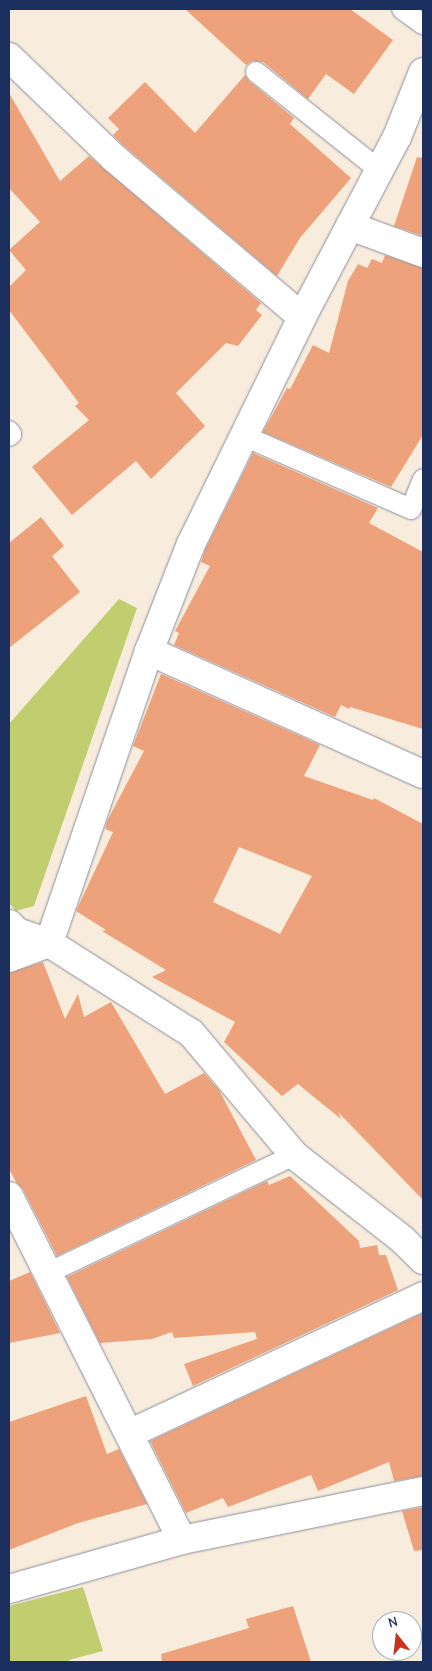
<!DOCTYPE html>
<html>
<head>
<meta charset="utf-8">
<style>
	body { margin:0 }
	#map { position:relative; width:432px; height:1671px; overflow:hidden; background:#f8ecdc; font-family:"Comic Neue",sans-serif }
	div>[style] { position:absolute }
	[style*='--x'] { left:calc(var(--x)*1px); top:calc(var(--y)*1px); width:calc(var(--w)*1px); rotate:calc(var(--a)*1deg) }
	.green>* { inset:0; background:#c0ce70 }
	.building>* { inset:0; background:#eda27c }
	.roads { filter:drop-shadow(0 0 1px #8a8e9d) drop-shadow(0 0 1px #8a8e9d) }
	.lane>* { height:20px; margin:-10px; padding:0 10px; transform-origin:10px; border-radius:10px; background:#fff }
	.street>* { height:28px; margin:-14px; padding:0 14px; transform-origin:14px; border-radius:14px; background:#fff }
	span { translate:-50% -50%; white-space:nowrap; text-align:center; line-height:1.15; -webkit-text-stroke:4.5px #fff; paint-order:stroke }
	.frame { position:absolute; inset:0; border:10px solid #1b2f5e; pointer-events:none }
	.north { position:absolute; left:372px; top:1611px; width:50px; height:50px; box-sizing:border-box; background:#fff; border:1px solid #a4acbf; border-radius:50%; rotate:344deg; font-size:14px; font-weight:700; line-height:20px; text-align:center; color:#1b2f5e }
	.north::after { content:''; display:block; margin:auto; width:18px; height:22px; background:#c8321e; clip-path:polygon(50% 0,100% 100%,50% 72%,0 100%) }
</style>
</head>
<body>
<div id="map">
	<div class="green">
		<div style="clip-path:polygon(119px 599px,137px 608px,34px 906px,16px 911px,9px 903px,9px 724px)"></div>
		<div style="clip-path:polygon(83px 1587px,103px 1651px,69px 1660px,69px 1662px,9px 1662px,9px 1606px)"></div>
	</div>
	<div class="building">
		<div style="clip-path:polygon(185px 9px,350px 9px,393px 40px,354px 94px,326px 74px,308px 99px,263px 62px,252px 61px,246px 65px)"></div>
		<div style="clip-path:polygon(245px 75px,249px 81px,294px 118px,290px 124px,351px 178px,300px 238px,277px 276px,124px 146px,113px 135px,119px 129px,108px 118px,145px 82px,195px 133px)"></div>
		<div style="clip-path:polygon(9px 93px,60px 181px,89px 156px,261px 303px,256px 310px,262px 315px,238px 346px,226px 343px,176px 393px,205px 426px,151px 479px,136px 461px,72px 515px,32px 467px,89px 420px,75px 406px,79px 403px,9px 310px,9px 287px,26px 270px,9px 250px,40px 222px,9px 188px)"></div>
		<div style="clip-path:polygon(417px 157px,423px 158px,423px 236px,394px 226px)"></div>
		<div style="clip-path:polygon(385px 255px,423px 268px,423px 435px,391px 487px,263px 432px,287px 388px,290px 389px,313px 345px,329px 353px,348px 281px,358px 264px,367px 268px,372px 259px,382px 263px)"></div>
		<div style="clip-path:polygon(253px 453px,378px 508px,369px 523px,423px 552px,423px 729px,350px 707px,349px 709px,341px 705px,335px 717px,174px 645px,179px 633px,175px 631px,210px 566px,201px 562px,205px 550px)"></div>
		<div style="clip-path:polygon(41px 517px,64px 546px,52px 556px,80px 592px,9px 648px,9px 543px)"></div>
		<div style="clip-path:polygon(evenodd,161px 674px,320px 745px,304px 776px,373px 800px,374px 798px,423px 824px,423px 1200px,338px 1112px,341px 1119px,298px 1084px,282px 1096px,224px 1042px,235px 1022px,152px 977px,166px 970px,102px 931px,106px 930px,76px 911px,113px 832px,105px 829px,107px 821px,144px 751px,133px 746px,161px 674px,239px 847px,312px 876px,280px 934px,213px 902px,239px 847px)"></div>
		<div style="clip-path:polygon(43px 962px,65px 1019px,78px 994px,84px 1017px,111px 1002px,165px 1094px,204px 1073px,219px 1090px,256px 1160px,57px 1256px,23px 1189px,16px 1182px,9px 1169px,9px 973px)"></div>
		<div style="clip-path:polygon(290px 1176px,359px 1241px,360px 1248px,377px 1245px,379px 1255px,386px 1255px,398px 1290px,193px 1386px,184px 1364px,257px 1339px,255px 1332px,174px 1338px,172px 1332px,152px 1339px,100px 1343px,67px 1277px,267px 1181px,269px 1185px)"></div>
		<div style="clip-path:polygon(30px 1272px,60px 1333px,9px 1343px,9px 1281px)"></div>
		<div style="clip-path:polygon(423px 1313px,423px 1476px,394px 1481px,389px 1462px,318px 1491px,311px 1475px,228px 1507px,223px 1498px,186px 1513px,150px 1441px)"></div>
		<div style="clip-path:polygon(86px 1396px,107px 1454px,119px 1449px,147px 1504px,78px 1523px,9px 1550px,9px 1422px)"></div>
		<div style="clip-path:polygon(423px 1507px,423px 1550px,414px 1551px,402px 1511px)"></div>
		<div style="clip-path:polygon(293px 1606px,311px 1662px,162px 1662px,161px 1654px,249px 1628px,246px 1619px)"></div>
	</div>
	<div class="roads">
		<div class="lane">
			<div style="--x:402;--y:9;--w:26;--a:36"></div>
			<div style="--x:256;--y:72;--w:157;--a:38.5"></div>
			<div style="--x:9;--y:431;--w:4;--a:56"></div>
			<div style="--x:11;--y:434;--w:3;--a:135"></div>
			<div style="--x:244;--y:436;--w:182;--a:23.6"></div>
			<div style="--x:411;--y:509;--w:32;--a:-68"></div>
			<div style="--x:48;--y:1273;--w:273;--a:-25.6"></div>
		</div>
		<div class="street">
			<div style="--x:9;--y:57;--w:146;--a:43.9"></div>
			<div style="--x:114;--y:158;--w:246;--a:40.2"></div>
			<div style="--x:350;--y:226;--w:78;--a:20.3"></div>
			<div style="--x:149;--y:651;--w:300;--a:24.2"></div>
			<div style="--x:9;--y:924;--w:11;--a:45"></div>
			<div style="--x:17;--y:932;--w:34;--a:19"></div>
			<div style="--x:49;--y:943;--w:168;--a:32.4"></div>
			<div style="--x:191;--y:1033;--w:160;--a:49.8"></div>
			<div style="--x:294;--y:1155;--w:137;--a:37.9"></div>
			<div style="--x:402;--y:1239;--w:30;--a:45"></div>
			<div style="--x:9;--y:958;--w:43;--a:-20.6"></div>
			<div style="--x:49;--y:943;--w:309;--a:-71.1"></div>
			<div style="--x:149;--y:651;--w:115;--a:-68.6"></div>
			<div style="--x:191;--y:544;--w:253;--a:-63.9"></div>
			<div style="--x:302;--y:317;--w:204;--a:-62.2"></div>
			<div style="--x:397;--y:137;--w:70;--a:-68.2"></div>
			<div style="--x:9;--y:1196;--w:385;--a:63.3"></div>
			<div style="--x:129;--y:1434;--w:325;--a:-25.1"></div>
			<div style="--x:9;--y:1589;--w:180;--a:-15.8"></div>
			<div style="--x:182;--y:1540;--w:246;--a:-11.5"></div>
		</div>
	</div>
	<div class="frame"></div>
	<div class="north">N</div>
</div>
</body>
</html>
